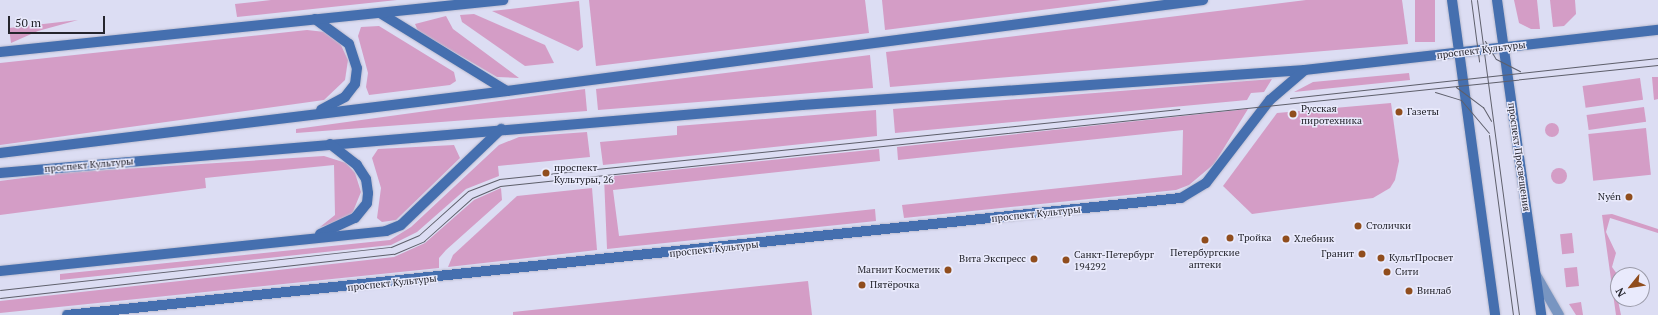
<!DOCTYPE html>
<html>
<head>
<meta charset="utf-8">
<style>
	body { margin:0 }
	#map { position:relative; width:1658px; height:315px; overflow:hidden; background:#dcddf3; font-family:"PT Serif",serif }
	div>[style] { position:absolute }
	[style*='--x'] { left:calc(var(--x)*1px); top:calc(var(--y)*1px); width:calc(var(--w)*1px); rotate:calc(var(--a)*1deg) }
	.green>* { inset:0; background:#d49dc6; transform-origin:0 0 }
	.round { border-radius:50% }
	.roads { filter:drop-shadow(0 0 1px #bbbccf) drop-shadow(0 0 1px #bbbccf) }
	.street>* { height:10px; margin:-5px; padding:0 5px; transform-origin:5px; border-radius:5px; background:#7895c1 }
	.secondary>* { height:10px; margin:-5px; padding:0 5px; transform-origin:5px; border-radius:5px; background:#456faf }
	.tram>* { height:1px; margin:-0.5px; padding:0 0.5px; transform-origin:0.5px; border-radius:0.5px; background:#5e5f6b }
	.dots>* { width:11px; height:11px; translate:-50% -50%; box-sizing:border-box; border:2px solid #e9eafc; border-radius:50% }
	span { translate:-50% -50%; white-space:nowrap; text-align:center; line-height:1.15; -webkit-text-stroke:3px #e9eafc; paint-order:stroke }
	.street-label { font-size:10px; color:#25252d }
	.poi-label { font-size:10px; color:#25252d }
	.left { translate:0 -50%; text-align:left }
	.right { translate:-100% -50%; text-align:right }
	.north { position:absolute; left:1610px; top:267px; width:40px; height:40px; box-sizing:border-box; background:#e9eafc; border:1px solid #9b9ba9; border-radius:50%; rotate:240deg; font-size:11px; font-weight:700; line-height:16px; text-align:center; color:#25252d }
	.north::after { content:''; display:block; margin:auto; width:14px; height:18px; background:#904d1d; clip-path:polygon(50% 0,100% 100%,50% 72%,0 100%) }
	.scale { position:absolute; left:8px; top:16px; width:97px; height:18px; box-sizing:border-box; border:2px solid #25252d; border-top:0; padding-left:5px; font-size:12px; line-height:14px; white-space:nowrap; color:#25252d; -webkit-text-stroke:3px #e9eafc; paint-order:stroke }
</style>
</head>
<body>
<div id="map">
	<div class="green">
		<div style="clip-path:polygon(271px 0,397px 0,237px 17px,235px 4px)"></div>
		<div style="clip-path:polygon(589px 0,865px 0,869px 33px,596px 66px)"></div>
		<div style="clip-path:polygon(882px 0,1121px 0,885px 30px)"></div>
		<div style="clip-path:polygon(1306px 0,1402px 0,1408px 44px,890px 87px,886px 52px)"></div>
		<div style="left:1415px;top:0;width:20px;height:42px"></div>
		<div style="clip-path:polygon(1514px 0,1537px 0,1540px 29px,1531px 29px,1519px 23px)"></div>
		<div style="clip-path:polygon(1550px 0,1575px 0,1576px 14px,1564px 26px,1553px 27px)"></div>
		<div style="clip-path:polygon(579px 1px,583px 47px,578px 51px,492px 11px)"></div>
		<div style="clip-path:polygon(474px 14px,545px 45px,554px 63px,525px 66px,462px 22px,460px 15px)"></div>
		<div style="clip-path:polygon(446px 16px,453px 29px,519px 78px,497px 77px,418px 31px,415px 24px)"></div>
		<div style="clip-path:polygon(78px 20px,38px 31px,11px 43px,9px 28px)"></div>
		<div style="clip-path:polygon(379px 26px,454px 72px,456px 81px,450px 85px,369px 95px,366px 87px,368px 73px,358px 36px,361px 27px)"></div>
		<div style="clip-path:polygon(307px 30px,325px 32px,340px 43px,348px 60px,345px 80px,324px 100px,0 145px,0 63px)"></div>
		<div style="clip-path:polygon(870px 55px,873px 88px,598px 110px,596px 89px)"></div>
		<div style="clip-path:polygon(1409px 73px,1410px 80px,1294px 92px,1313px 82px)"></div>
		<div style="clip-path:polygon(1652px 77px,1658px 77px,1658px 99px,1654px 100px)"></div>
		<div style="left:1640px;top:78px;width:22px;height:58px;rotate:82deg"></div>
		<div style="clip-path:polygon(1272px 79px,1264px 92px,1251px 93px,1247px 100px,895px 133px,893px 109px)"></div>
		<div style="clip-path:polygon(585px 89px,587px 111px,296px 133px,296px 129px)"></div>
		<div style="clip-path:polygon(1391px 103px,1399px 161px,1395px 180px,1390px 188px,1373px 198px,1252px 214px,1223px 186px,1277px 113px)"></div>
		<div style="left:1644px;top:107px;width:15px;height:58px;rotate:82deg"></div>
		<div style="clip-path:polygon(1248px 109px,1214px 164px,1189px 185px,1176px 190px,904px 218px,902px 205px,1182px 175px,1183px 130px,898px 160px,897px 147px)"></div>
		<div style="clip-path:polygon(876px 110px,877px 136px,603px 165px,600px 142px,677px 135px,677px 126px)"></div>
		<div class="round" style="left:1545px;top:123px;width:14px;height:14px"></div>
		<div style="left:1646px;top:128px;width:47px;height:58px;rotate:84deg"></div>
		<div style="clip-path:polygon(587px 132px,590px 157px,498px 166px,499px 176px,466px 189px,417px 232px,391px 245px,60px 280px,60px 274px,390px 240px,411px 227px,499px 145px,519px 137px)"></div>
		<div style="clip-path:polygon(454px 145px,460px 158px,396px 220px,382px 222px,377px 218px,381px 188px,372px 158px,378px 149px)"></div>
		<div style="clip-path:polygon(879px 149px,880px 161px,613px 190px,619px 236px,875px 209px,876px 221px,607px 249px,604px 177px)"></div>
		<div style="clip-path:polygon(324px 156px,346px 163px,355px 173px,361px 192px,352px 214px,339px 222px,320px 227px,335px 215px,334px 165px,205px 178px,206px 188px,0 215px,0 181px,60px 173px)"></div>
		<div class="round" style="left:1551px;top:168px;width:16px;height:16px"></div>
		<div style="clip-path:polygon(501px 188px,502px 200px,446px 250px,439px 258px,439px 268px,0 313px,0 301px,394px 257px,425px 243px,474px 200px)"></div>
		<div style="clip-path:polygon(592px 188px,597px 250px,448px 267px,453px 255px,517px 196px)"></div>
		<div style="clip-path:polygon(1612px 214px,1658px 229px,1658px 233px,1610px 218px,1606px 232px,1616px 253px,1612px 267px,1617px 274px,1614px 281px,1621px 315px,1616px 315px,1602px 215px)"></div>
		<div style="left:1572px;top:233px;width:20px;height:12px;rotate:84deg"></div>
		<div style="left:1577px;top:267px;width:19px;height:13px;rotate:84deg"></div>
		<div style="clip-path:polygon(808px 281px,812px 315px,513px 315px,513px 312px)"></div>
		<div style="clip-path:polygon(1581px 302px,1583px 315px,1576px 315px,1569px 304px)"></div>
	</div>
	<div class="roads">
		<div class="street">
			<div style="--x:1536;--y:275;--w:46;--a:60.1"></div>
		</div>
		<div class="secondary">
			<div style="--x:1452;--y:0;--w:318;--a:82.2"></div>
			<div style="--x:1497;--y:0;--w:318;--a:82"></div>
			<div style="--x:380;--y:13;--w:149;--a:31.6"></div>
			<div style="--x:315;--y:19;--w:42;--a:36.3"></div>
			<div style="--x:349;--y:44;--w:25;--a:72"></div>
			<div style="--x:357;--y:68;--w:16;--a:97"></div>
			<div style="--x:355;--y:84;--w:16;--a:128"></div>
			<div style="--x:345;--y:97;--w:27;--a:152"></div>
			<div style="--x:0;--y:52;--w:506;--a:-5.9"></div>
			<div style="--x:0;--y:153;--w:511;--a:-6.97"></div>
			<div style="--x:507;--y:91;--w:702;--a:-7.45"></div>
			<div style="--x:0;--y:173;--w:805;--a:-4.85"></div>
			<div style="--x:802;--y:105;--w:504;--a:-3.98"></div>
			<div style="--x:1305;--y:70;--w:355;--a:-6.5"></div>
			<div style="--x:320;--y:234;--w:38;--a:-25"></div>
			<div style="--x:355;--y:218;--w:19;--a:-51"></div>
			<div style="--x:367;--y:203;--w:10;--a:-84"></div>
			<div style="--x:368;--y:193;--w:14;--a:-98"></div>
			<div style="--x:366;--y:179;--w:17;--a:-123"></div>
			<div style="--x:357;--y:165;--w:34;--a:-142"></div>
			<div style="--x:0;--y:271;--w:388;--a:-5.9"></div>
			<div style="--x:386;--y:231;--w:16;--a:-22"></div>
			<div style="--x:401;--y:225;--w:139;--a:-43.8"></div>
			<div style="--x:67;--y:315;--w:1120;--a:-6"></div>
			<div style="--x:1181;--y:198;--w:29;--a:-31"></div>
			<div style="--x:1206;--y:183;--w:105;--a:-52.4"></div>
			<div style="--x:1270;--y:100;--w:46;--a:-40.6"></div>
		</div>
	</div>
	<div class="tram">
		<div style="--x:1471;--y:0;--w:62;--a:82.5"></div>
		<div style="--x:1477;--y:0;--w:318;--a:82.4"></div>
		<div style="--x:1485;--y:41;--w:21;--a:59"></div>
		<div style="--x:1496;--y:59;--w:27;--a:27"></div>
		<div style="--x:1456;--y:87;--w:34;--a:37"></div>
		<div style="--x:1483;--y:107;--w:16;--a:60"></div>
		<div style="--x:1435;--y:92;--w:27;--a:17"></div>
		<div style="--x:1461;--y:100;--w:43;--a:49.7"></div>
		<div style="--x:1290;--y:98;--w:370;--a:-6.2"></div>
		<div style="--x:1489;--y:135;--w:182;--a:82.4"></div>
		<div style="--x:0;--y:290;--w:393;--a:-6.3"></div>
		<div style="--x:391;--y:247;--w:30;--a:-23"></div>
		<div style="--x:419;--y:235;--w:66;--a:-41.9"></div>
		<div style="--x:468;--y:191;--w:33;--a:-21"></div>
		<div style="--x:499;--y:179;--w:684;--a:-5.88"></div>
		<div style="--x:0;--y:298;--w:396;--a:-6.4"></div>
		<div style="--x:394;--y:254;--w:33;--a:-23"></div>
		<div style="--x:424;--y:241;--w:64;--a:-41.9"></div>
		<div style="--x:472;--y:198;--w:30;--a:-23"></div>
		<div style="--x:500;--y:186;--w:1164;--a:-5.97"></div>
	</div>
	<div class="dots">
		<div style="left:1399px;top:112px;background:#904d1d"></div>
		<div style="left:1293px;top:114px;background:#904d1d"></div>
		<div style="left:546px;top:173px;background:#904d1d"></div>
		<div style="left:1629px;top:197px;background:#904d1d"></div>
		<div style="left:1358px;top:226px;background:#904d1d"></div>
		<div style="left:1230px;top:238px;background:#904d1d"></div>
		<div style="left:1286px;top:239px;background:#904d1d"></div>
		<div style="left:1205px;top:240px;background:#904d1d"></div>
		<div style="left:1362px;top:254px;background:#904d1d"></div>
		<div style="left:1381px;top:258px;background:#904d1d"></div>
		<div style="left:1034px;top:259px;background:#904d1d"></div>
		<div style="left:1066px;top:260px;background:#904d1d"></div>
		<div style="left:948px;top:270px;background:#904d1d"></div>
		<div style="left:1387px;top:272px;background:#904d1d"></div>
		<div style="left:862px;top:285px;background:#904d1d"></div>
		<div style="left:1409px;top:291px;background:#904d1d"></div>
	</div>
	<div class="street-label">
		<span style="left:1481px;top:50px;rotate:-7deg">проспект Культуры</span>
		<span style="left:1519px;top:157px;rotate:82deg">проспект Просвещения</span>
		<span style="left:89px;top:165px;rotate:-5deg">проспект Культуры</span>
		<span style="left:1036px;top:214px;rotate:-6deg">проспект Культуры</span>
		<span style="left:714px;top:249px;rotate:-6deg">проспект Культуры</span>
		<span style="left:392px;top:283px;rotate:-6deg">проспект Культуры</span>
	</div>
	<div class="poi-label">
		<span class="left" style="left:1301px;top:114px">Русская<br>пиротехника</span>
		<span class="left" style="left:1407px;top:112px">Газеты</span>
		<span class="left" style="left:554px;top:173px">проспект<br>Культуры, 26</span>
		<span class="right" style="left:1621px;top:197px">Nyén</span>
		<span class="left" style="left:1366px;top:226px">Столички</span>
		<span class="left" style="left:1238px;top:238px">Тройка</span>
		<span class="left" style="left:1294px;top:239px">Хлебник</span>
		<span style="left:1205px;top:258px">Петербургские<br>аптеки</span>
		<span class="left" style="left:1074px;top:260px">Санкт-Петербург<br>194292</span>
		<span class="right" style="left:1354px;top:254px">Гранит</span>
		<span class="left" style="left:1389px;top:258px">КультПросвет</span>
		<span class="right" style="left:1026px;top:259px">Вита Экспресс</span>
		<span class="right" style="left:940px;top:270px">Магнит Косметик</span>
		<span class="left" style="left:1395px;top:272px">Сити</span>
		<span class="left" style="left:870px;top:285px">Пятёрочка</span>
		<span class="left" style="left:1417px;top:291px">Винлаб</span>
	</div>
	<div class="north">N</div>
	<div class="scale">50 m</div>
</div>
</body>
</html>
